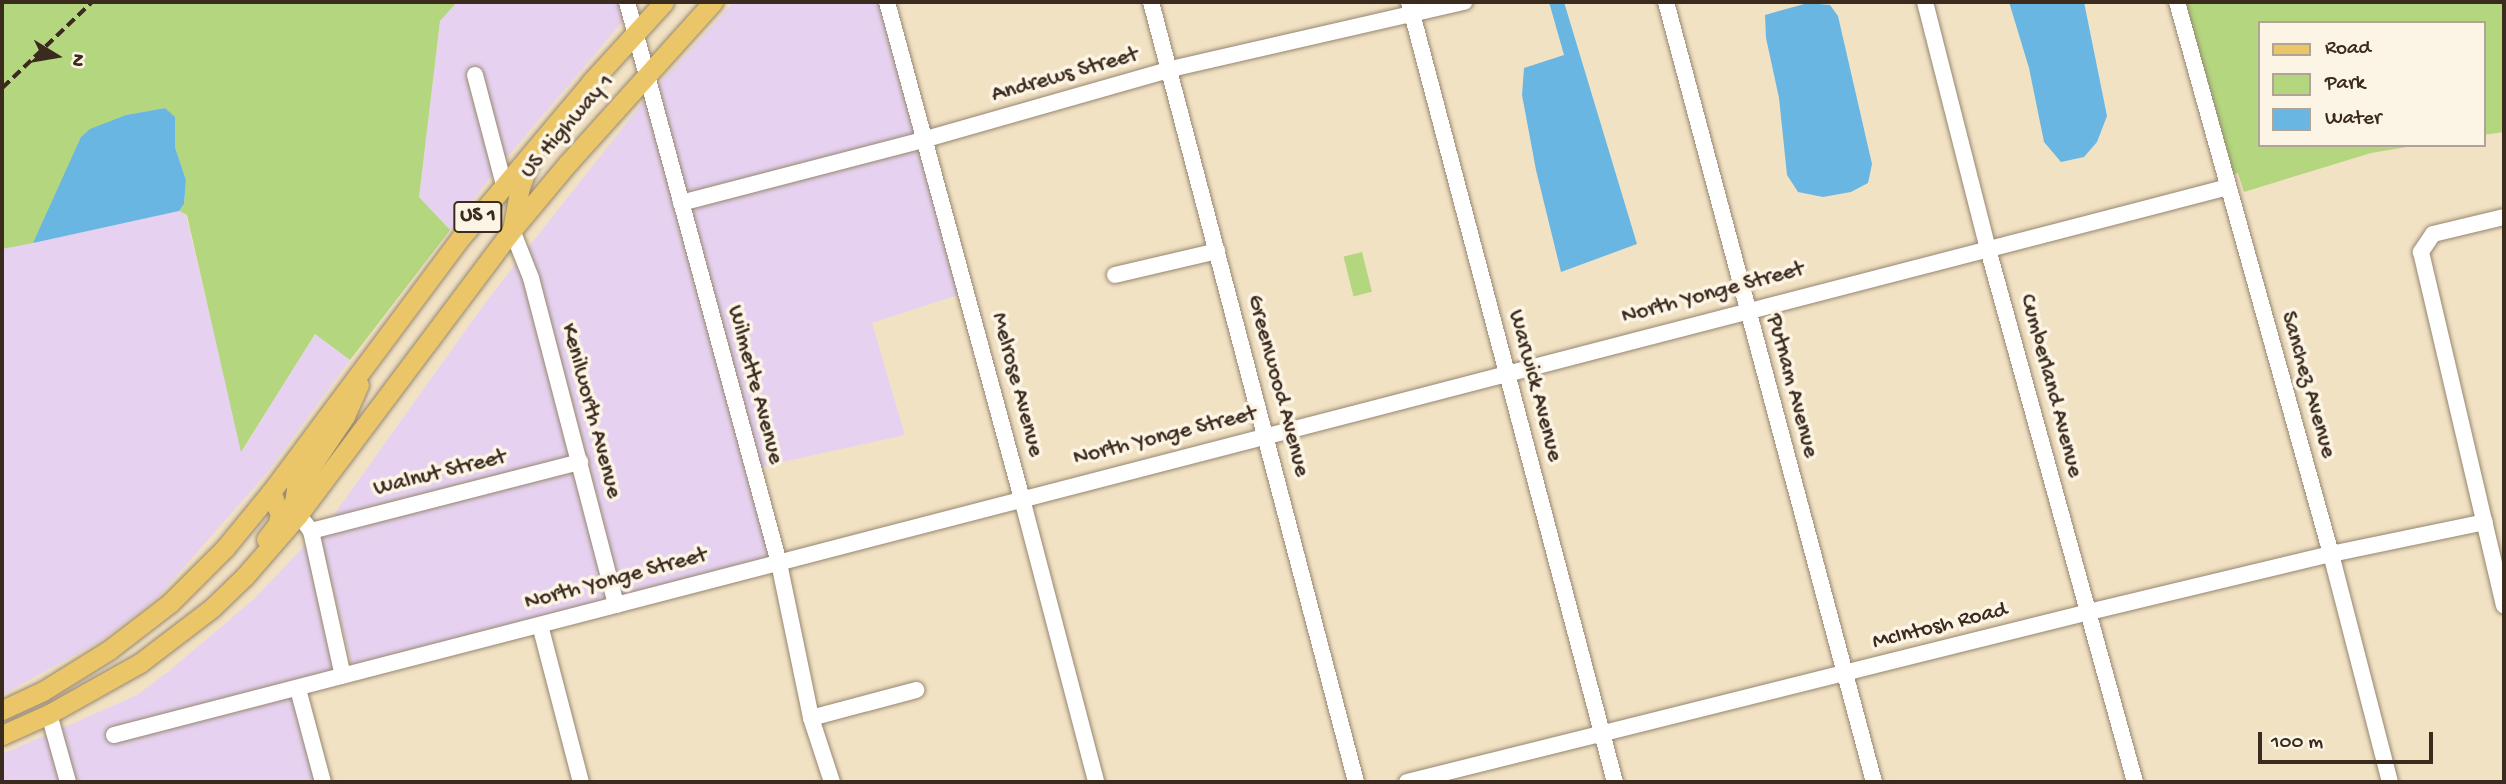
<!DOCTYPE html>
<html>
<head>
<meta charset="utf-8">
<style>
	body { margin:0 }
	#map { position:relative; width:2506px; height:784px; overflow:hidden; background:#f2e2c4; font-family:"Gochi Hand",sans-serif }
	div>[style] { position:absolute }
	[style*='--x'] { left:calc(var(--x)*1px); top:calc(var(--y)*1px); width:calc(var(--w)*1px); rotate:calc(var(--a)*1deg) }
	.built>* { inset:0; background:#e6d2f0; transform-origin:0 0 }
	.green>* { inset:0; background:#b3d67f; transform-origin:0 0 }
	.water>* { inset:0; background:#6ab6e3 }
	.roads { filter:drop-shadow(0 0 2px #968671) drop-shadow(0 0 2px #968671) }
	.minor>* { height:16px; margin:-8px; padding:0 8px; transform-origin:8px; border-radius:8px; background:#fff }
	.major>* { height:19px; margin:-9.5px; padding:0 9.5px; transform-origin:9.5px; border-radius:9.5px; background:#ebc669 }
	.rail>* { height:3.5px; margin-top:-1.75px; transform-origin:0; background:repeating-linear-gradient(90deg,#3b2a1e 0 10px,transparent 0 15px) }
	span { translate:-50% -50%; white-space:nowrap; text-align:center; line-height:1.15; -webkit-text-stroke:7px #fcf5e5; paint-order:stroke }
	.shield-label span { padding:2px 5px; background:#fcf5e5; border:2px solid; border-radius:5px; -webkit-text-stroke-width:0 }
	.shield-label { font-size:21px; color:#3b2a1e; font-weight:700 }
	.street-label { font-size:23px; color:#3b2a1e }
	.frame { position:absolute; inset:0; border:4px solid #3b2a1e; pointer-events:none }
	.legend { position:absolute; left:2258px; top:21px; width:228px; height:126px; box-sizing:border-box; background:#fcf5e5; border:2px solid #afa495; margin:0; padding:9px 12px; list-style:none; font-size:21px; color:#3b2a1e }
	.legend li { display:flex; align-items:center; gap:14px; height:35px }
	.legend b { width:35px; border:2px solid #afa495 }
	.north { position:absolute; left:21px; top:21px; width:70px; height:70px; -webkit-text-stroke:5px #fcf5e5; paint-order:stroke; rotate:101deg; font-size:19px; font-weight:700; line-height:28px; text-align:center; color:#3b2a1e }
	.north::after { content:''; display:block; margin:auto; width:24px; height:32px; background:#3b2a1e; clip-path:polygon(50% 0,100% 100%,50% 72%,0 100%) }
	.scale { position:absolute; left:2258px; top:732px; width:175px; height:32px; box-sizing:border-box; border:4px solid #3b2a1e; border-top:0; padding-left:9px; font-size:21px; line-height:24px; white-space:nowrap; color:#3b2a1e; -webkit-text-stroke:5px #fcf5e5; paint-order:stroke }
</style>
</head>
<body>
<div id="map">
	<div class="built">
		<div style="clip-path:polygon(457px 2px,620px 2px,625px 19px,504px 161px,480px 68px,467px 70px,494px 173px,450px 230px,419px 197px,440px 21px)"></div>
		<div style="clip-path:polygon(734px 2px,880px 2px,918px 135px,686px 195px,657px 86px)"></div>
		<div style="clip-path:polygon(646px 98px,771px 559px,621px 597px,589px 465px,538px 276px,527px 249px)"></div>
		<div style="clip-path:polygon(921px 146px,961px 294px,872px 323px,905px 435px,760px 467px,689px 207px)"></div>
		<div style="clip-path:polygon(179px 211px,186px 215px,242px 451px,315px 334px,350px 360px,267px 473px,157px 598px,99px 642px,2px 695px,2px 249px)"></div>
		<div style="clip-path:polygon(518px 261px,572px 458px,330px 520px,483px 306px)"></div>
		<div style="left:575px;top:469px;width:136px;height:264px;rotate:76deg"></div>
		<div style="clip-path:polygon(307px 543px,335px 672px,105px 731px,110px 742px,293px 696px,316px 782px,75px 782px,60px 729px,137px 695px,169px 671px,254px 599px)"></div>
		<div style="clip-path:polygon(48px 734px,61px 782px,2px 782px,2px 754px)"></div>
	</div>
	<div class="green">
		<div style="clip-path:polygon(2px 2px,457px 2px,440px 21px,419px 197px,450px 230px,350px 360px,315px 334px,241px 452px,187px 215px,179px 211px,184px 204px,186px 180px,175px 147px,175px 118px,165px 108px,126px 115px,49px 211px,33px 243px,2px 249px)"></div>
		<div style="clip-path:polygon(2177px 2px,2504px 2px,2504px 132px,2483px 135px,2483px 23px,2259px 23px,2259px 145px,2419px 145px,2371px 153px,2244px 192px,2238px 173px,2225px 175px)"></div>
		<div style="left:1362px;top:252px;width:41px;height:19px;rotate:76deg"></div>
	</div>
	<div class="water">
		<div style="clip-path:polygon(1549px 2px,1564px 2px,1637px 244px,1561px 272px,1536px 170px,1522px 95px,1524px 68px,1564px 55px)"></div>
		<div style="clip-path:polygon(2009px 2px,2084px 2px,2107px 116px,2097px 142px,2084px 157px,2061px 162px,2044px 142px,2029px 68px)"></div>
		<div style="clip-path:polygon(1808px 3px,1830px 5px,1838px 16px,1872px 164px,1868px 183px,1851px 192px,1823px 197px,1798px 192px,1787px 175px,1779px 98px,1766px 38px,1765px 15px)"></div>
		<div style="clip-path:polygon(165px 108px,175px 117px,175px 147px,186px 180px,184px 204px,179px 211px,33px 243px,81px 137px,90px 129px,126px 115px)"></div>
	</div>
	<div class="roads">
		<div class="minor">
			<div style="--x:627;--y:2;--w:581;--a:74.84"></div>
			<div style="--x:779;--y:563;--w:158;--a:78.3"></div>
			<div style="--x:811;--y:718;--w:67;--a:71.8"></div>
			<div style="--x:887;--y:2;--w:515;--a:74.8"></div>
			<div style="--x:1022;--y:499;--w:293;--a:75.3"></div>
			<div style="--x:1151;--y:2;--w:806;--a:75.27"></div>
			<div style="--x:1409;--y:2;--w:807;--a:75.21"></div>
			<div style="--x:1666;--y:2;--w:807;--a:75.07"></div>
			<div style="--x:1925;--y:2;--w:255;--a:75.7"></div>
			<div style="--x:1988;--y:249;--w:553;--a:74.58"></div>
			<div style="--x:2177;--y:2;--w:573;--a:74.41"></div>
			<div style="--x:2331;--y:554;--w:236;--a:75.5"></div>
			<div style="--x:475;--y:75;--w:114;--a:75.2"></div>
			<div style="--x:681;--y:203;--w:253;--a:-14.6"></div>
			<div style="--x:926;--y:139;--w:255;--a:-15.9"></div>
			<div style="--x:1171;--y:69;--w:301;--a:-12.9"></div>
			<div style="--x:2504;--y:217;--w:73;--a:166.5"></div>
			<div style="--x:2433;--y:234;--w:22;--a:124"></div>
			<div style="--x:2421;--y:252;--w:363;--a:76.8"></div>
			<div style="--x:512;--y:230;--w:52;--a:68.4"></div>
			<div style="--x:531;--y:278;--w:338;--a:75.4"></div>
			<div style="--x:1115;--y:275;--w:105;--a:-13.2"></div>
			<div style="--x:305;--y:523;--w:10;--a:53"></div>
			<div style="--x:311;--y:531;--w:148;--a:77.6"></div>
			<div style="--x:311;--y:531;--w:278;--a:-14.4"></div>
			<div style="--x:540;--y:625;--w:162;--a:75.4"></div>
			<div style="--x:298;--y:689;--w:96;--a:75"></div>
			<div style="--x:49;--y:714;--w:71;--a:74.4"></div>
			<div style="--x:811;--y:718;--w:109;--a:-14.9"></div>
			<div style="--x:114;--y:735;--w:2184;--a:-14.53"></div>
			<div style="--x:1407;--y:782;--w:703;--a:-14"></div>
			<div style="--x:2089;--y:612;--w:249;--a:-13.5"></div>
			<div style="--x:2331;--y:554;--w:157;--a:-11.7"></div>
		</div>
		<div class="major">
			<div style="--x:512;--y:230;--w:44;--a:-79.5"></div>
			<div style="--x:520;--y:187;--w:28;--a:-69"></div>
			<div style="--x:298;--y:515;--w:14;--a:-107"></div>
			<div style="--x:294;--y:502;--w:13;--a:-81"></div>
			<div style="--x:296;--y:489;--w:88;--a:-56.1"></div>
			<div style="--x:345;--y:416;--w:34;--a:-66"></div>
			<div style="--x:266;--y:539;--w:18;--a:-52"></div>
			<div style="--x:277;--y:525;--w:10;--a:-73"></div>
			<div style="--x:280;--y:515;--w:25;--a:-111"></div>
			<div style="--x:2;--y:710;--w:45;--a:-24.9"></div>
			<div style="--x:43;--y:691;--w:78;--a:-31.8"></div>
			<div style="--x:109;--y:650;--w:77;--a:-37.6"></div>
			<div style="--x:170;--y:603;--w:78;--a:-45"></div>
			<div style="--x:225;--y:548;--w:72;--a:-50.6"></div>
			<div style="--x:271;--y:492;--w:319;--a:-53.3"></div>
			<div style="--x:462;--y:236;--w:201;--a:-50"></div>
			<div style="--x:591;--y:82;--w:108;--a:-47.6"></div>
			<div style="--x:2;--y:735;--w:51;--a:-24.1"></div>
			<div style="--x:49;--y:714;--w:104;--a:-29.3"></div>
			<div style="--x:140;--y:663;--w:91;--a:-37.4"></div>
			<div style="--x:212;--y:608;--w:46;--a:-44.1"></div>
			<div style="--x:245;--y:576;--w:81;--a:-49"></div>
			<div style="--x:298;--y:515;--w:356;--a:-53.1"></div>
			<div style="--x:512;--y:230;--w:87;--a:-50.1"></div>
			<div style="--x:568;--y:163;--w:217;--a:-48"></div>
		</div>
	</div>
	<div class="rail">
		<div style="--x:2;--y:88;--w:124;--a:-43.7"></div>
	</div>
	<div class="shield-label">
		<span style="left:478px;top:217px">US 1</span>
	</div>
	<div class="street-label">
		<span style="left:1065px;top:76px;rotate:-16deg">Andrews Street</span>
		<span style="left:568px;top:127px;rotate:-49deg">US Highway 1</span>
		<span style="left:1713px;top:294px;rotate:-15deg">North Yonge Street</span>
		<span style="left:754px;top:385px;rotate:75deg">Wilmette Avenue</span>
		<span style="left:1016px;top:385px;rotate:75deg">Melrose Avenue</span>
		<span style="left:2307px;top:385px;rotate:74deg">Sanchez Avenue</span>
		<span style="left:1277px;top:386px;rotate:75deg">Greenwood Avenue</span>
		<span style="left:1534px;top:386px;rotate:75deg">Warwick Avenue</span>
		<span style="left:1791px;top:386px;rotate:75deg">Putnam Avenue</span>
		<span style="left:2050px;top:386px;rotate:75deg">Cumberland Avenue</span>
		<span style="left:590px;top:411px;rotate:75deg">Kenilworth Avenue</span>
		<span style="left:1165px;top:437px;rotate:-14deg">North Yonge Street</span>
		<span style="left:440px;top:474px;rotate:-14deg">Walnut Street</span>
		<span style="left:616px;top:580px;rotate:-15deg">North Yonge Street</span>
		<span style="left:1940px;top:627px;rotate:-14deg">McIntosh Road</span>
	</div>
	<div class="frame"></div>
	<ul class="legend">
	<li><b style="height:9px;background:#ebc669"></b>Road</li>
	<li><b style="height:19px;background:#b3d67f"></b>Park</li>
	<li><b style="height:19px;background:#6ab6e3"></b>Water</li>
	</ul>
	<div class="north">N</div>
	<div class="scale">100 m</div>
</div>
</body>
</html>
